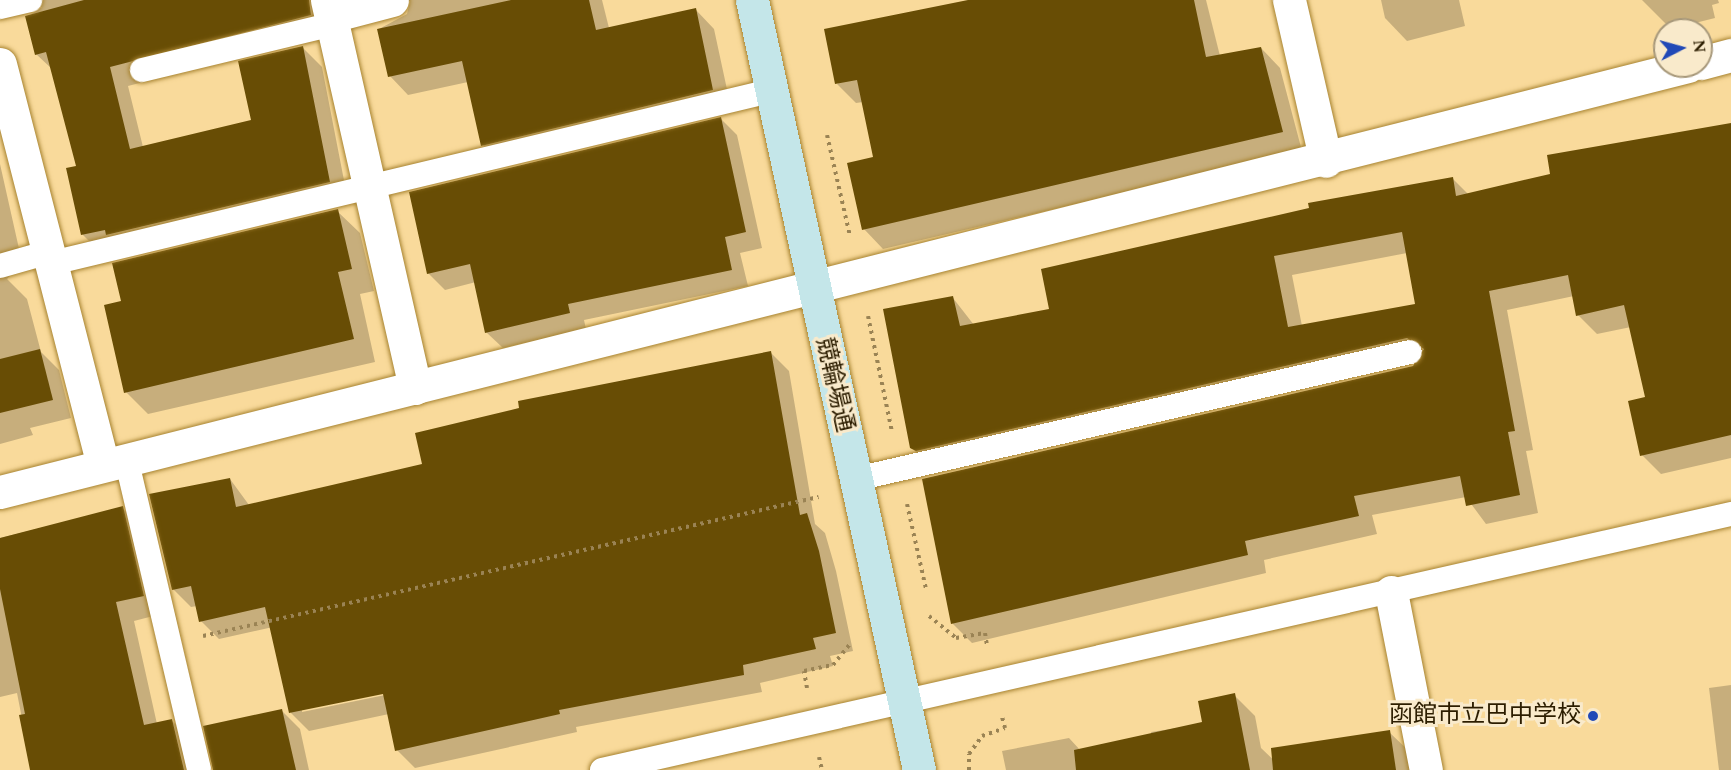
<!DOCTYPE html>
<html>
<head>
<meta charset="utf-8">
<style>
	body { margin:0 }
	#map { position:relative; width:1731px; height:770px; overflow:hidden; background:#f9da9b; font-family:Spectral,"Noto Sans JP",serif }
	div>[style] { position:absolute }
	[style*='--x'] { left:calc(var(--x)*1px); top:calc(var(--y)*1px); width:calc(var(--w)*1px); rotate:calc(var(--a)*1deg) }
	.shadow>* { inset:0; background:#0003 }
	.building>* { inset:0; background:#684d05 }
	.path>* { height:4px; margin-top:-2px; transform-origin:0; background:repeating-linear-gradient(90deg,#9a8354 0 3px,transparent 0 7.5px) }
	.roads { filter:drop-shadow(0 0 2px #a78330) drop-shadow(0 0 2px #a78330) }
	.lane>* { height:24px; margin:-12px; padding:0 12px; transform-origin:12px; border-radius:12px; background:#fff }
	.street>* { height:33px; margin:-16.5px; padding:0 16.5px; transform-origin:16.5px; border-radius:16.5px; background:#fff }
	.secondary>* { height:33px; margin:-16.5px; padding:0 16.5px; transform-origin:16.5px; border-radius:16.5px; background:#c4e6e9 }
	.dots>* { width:16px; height:16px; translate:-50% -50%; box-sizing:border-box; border:3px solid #f9eacb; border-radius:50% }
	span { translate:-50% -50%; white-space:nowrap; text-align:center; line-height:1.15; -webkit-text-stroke:6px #f9eacb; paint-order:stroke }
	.street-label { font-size:24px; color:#2c1d00 }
	.poi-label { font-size:24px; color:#2c1d00 }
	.right { translate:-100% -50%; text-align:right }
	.north { position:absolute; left:1653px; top:18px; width:60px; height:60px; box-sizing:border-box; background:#f9eacb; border:2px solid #a7987a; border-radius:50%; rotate:84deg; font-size:16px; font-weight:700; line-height:24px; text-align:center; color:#2c1d00 }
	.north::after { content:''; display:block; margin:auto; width:21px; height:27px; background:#2149b7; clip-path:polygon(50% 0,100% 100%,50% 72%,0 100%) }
</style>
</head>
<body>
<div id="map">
	<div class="shadow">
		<div style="clip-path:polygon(0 0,311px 0,320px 36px,128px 86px,143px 147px,253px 122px,303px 48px,322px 67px,348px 201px,102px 254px,83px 235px,68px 169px,78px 167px,52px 69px,36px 54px,27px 17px,42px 7px)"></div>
		<div style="clip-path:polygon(390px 0,602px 0,609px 28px,696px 10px,714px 29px,731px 108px,501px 163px,483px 145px,468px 82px,408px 95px,390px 76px,379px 29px,407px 14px,410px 1px)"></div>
		<div style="clip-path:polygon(970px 0,1206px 0,1220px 56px,1261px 48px,1280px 68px,1302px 151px,883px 249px,864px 229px,875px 158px,863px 102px,856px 103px,837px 84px)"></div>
		<div style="clip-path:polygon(1381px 0,1459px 0,1465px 26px,1407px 41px,1385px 18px)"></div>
		<div style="clip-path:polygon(1642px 0,1718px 0,1719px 3px,1712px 5px,1715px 18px,1671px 29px)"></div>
		<div style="clip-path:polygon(721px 119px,737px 135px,762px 248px,740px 253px,748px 286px,584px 320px,586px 329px,503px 348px,486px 332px,476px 282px,445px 290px,428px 273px)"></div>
		<div style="clip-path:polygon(evenodd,1731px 125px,1731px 458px,1661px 474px,1642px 455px,1647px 398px,1631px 327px,1597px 334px,1578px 315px,1574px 296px,1507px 310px,1533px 450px,1526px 451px,1538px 513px,1486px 524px,1466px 497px,1372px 515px,1377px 534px,1264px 560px,1266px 573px,972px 643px,953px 624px,924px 480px,1414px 367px,1420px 358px,931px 467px,912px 448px,953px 298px,974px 325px,1051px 310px,1452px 178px,1469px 195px,1552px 175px,1549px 157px,1731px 125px,1407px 253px,1417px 305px,1302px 326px,1292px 275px,1407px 253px)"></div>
		<div style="clip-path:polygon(0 164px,22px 262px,7px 279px,27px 299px,41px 352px,59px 370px,71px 418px,30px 428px,33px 435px,0 444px)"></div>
		<div style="clip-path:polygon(337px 211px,360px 233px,374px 291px,360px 294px,375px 362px,148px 414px,126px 392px,123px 302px)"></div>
		<div style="clip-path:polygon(evenodd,771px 353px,789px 371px,815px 524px,825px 533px,836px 571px,853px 651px,830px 656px,833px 666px,760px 683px,762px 692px,576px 727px,577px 732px,415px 768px,397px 750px,389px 714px,309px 731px,291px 713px,273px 627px,219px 639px,201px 621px,197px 606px,191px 607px,173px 589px,230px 479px,249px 505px,424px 465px,771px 353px,390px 691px,390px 694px,302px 712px,302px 709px,390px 691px)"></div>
		<div style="clip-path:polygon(122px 508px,141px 526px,161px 614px,134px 621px,157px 724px,172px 721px,191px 739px,198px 770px,32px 770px,17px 693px,0 697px,0 538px)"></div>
		<div style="clip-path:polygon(1731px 685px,1731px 770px,1719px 770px,1709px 688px)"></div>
		<div style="clip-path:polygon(1234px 695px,1255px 716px,1261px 748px,1279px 765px,1389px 732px,1410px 752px,1413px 770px,1006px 770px,1002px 751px,1069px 738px,1081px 751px,1152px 738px,1151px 732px,1204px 724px)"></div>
		<div style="clip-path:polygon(281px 710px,300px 729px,309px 770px,213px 770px)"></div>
	</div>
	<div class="building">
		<div style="clip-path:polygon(84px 0,309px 0,311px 15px,110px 67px,130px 149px,251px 120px,238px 61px,303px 46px,330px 182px,106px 235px,105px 230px,81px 235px,66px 168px,76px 166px,46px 52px,35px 55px,25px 16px)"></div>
		<div style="clip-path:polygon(511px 0,589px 0,596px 30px,696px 8px,713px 90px,481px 146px,462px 61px,388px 77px,377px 29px)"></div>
		<div style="clip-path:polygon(968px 0,1194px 0,1206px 57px,1261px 47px,1283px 132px,862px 230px,847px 163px,873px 157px,857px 80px,835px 84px,824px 29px)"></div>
		<div style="clip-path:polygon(721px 117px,746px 232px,725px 237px,732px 270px,568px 304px,570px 313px,485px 333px,470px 264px,427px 274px,409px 192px)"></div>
		<div style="clip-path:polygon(evenodd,1731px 123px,1731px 435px,1640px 456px,1628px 401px,1645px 397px,1624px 305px,1576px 316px,1568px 275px,1489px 291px,1515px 431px,1508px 432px,1520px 495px,1466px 506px,1460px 476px,1354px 496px,1359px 516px,1245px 541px,1248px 555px,951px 624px,922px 479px,1413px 366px,1424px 349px,1407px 338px,916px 451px,910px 448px,883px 309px,953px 296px,960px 326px,1049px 309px,1041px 269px,1309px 208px,1308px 203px,1453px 177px,1456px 196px,1550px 174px,1547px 155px,1731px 123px,1402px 232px,1415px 304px,1288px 327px,1274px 256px,1402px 232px)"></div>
		<div style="clip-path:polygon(338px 209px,352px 269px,338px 272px,354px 339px,124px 393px,104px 305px,121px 301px,112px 263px)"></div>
		<div style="clip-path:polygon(40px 349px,53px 400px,0 413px,0 359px)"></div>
		<div style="clip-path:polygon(771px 351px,800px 515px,807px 513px,819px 551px,836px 633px,813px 638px,816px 649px,743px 665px,744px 675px,559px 710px,560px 714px,395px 751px,383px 694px,289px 713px,265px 607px,199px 622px,191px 586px,172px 590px,149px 494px,230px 478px,236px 507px,332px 485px,422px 464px,415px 433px,519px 408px,518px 401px)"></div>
		<div style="clip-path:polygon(123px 506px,144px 596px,116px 602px,144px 725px,172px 719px,184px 770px,30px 770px,19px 715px,25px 714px,0 589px,0 538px)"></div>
		<div style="clip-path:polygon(1235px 693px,1250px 770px,1076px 770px,1074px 750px,1202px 722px,1198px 701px)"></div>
		<div style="clip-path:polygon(282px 709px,296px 770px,213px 770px,203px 726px)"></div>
		<div style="clip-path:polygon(1390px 730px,1396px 770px,1273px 770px,1271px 748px)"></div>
	</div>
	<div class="path">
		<div style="--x:827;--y:135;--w:104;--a:77.2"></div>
		<div style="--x:868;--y:316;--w:118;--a:78.3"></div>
		<div style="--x:907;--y:504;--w:87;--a:77.4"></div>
		<div style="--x:929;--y:616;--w:35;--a:39"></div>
		<div style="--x:956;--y:638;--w:29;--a:-10"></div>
		<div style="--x:985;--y:633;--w:12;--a:81"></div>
		<div style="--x:203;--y:636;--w:631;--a:-12.72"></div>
		<div style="--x:807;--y:688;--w:17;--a:-100"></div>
		<div style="--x:804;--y:671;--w:30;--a:-12"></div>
		<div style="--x:833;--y:665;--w:27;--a:-51"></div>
		<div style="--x:819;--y:757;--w:13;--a:77"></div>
		<div style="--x:969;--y:770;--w:16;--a:-90"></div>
		<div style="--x:969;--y:754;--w:22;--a:-54"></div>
		<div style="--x:982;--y:736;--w:24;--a:-19"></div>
		<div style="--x:1005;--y:728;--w:11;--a:-105"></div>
	</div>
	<div class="roads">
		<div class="lane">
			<div style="--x:0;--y:7;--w:31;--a:-13"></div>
			<div style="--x:142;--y:70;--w:196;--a:-13.5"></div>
			<div style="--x:52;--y:263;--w:738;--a:-13.47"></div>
			<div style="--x:0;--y:266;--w:51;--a:-15.9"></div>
			<div style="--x:126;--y:458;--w:320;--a:76.8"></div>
			<div style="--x:856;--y:479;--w:568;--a:-12.91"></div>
			<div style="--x:602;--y:770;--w:1158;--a:-12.78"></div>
		</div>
		<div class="street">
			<div style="--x:327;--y:0;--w:398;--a:77.2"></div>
			<div style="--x:1289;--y:0;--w:165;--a:77.1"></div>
			<div style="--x:331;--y:16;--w:63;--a:-14.7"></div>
			<div style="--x:1701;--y:63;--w:31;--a:-15"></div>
			<div style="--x:0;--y:64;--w:413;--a:75.6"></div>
			<div style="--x:0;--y:492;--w:1741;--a:-14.16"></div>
			<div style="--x:1391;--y:592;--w:181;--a:78.9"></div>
		</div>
		<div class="secondary">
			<div style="--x:752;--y:0;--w:788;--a:77.76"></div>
		</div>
	</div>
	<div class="dots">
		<div style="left:1593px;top:716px;background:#2149b7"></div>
	</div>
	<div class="street-label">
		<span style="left:834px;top:385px;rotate:77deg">競輪場通</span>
	</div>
	<div class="poi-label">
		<span class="right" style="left:1581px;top:716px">函館市立巴中学校</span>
	</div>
	<div class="north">N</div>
</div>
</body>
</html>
